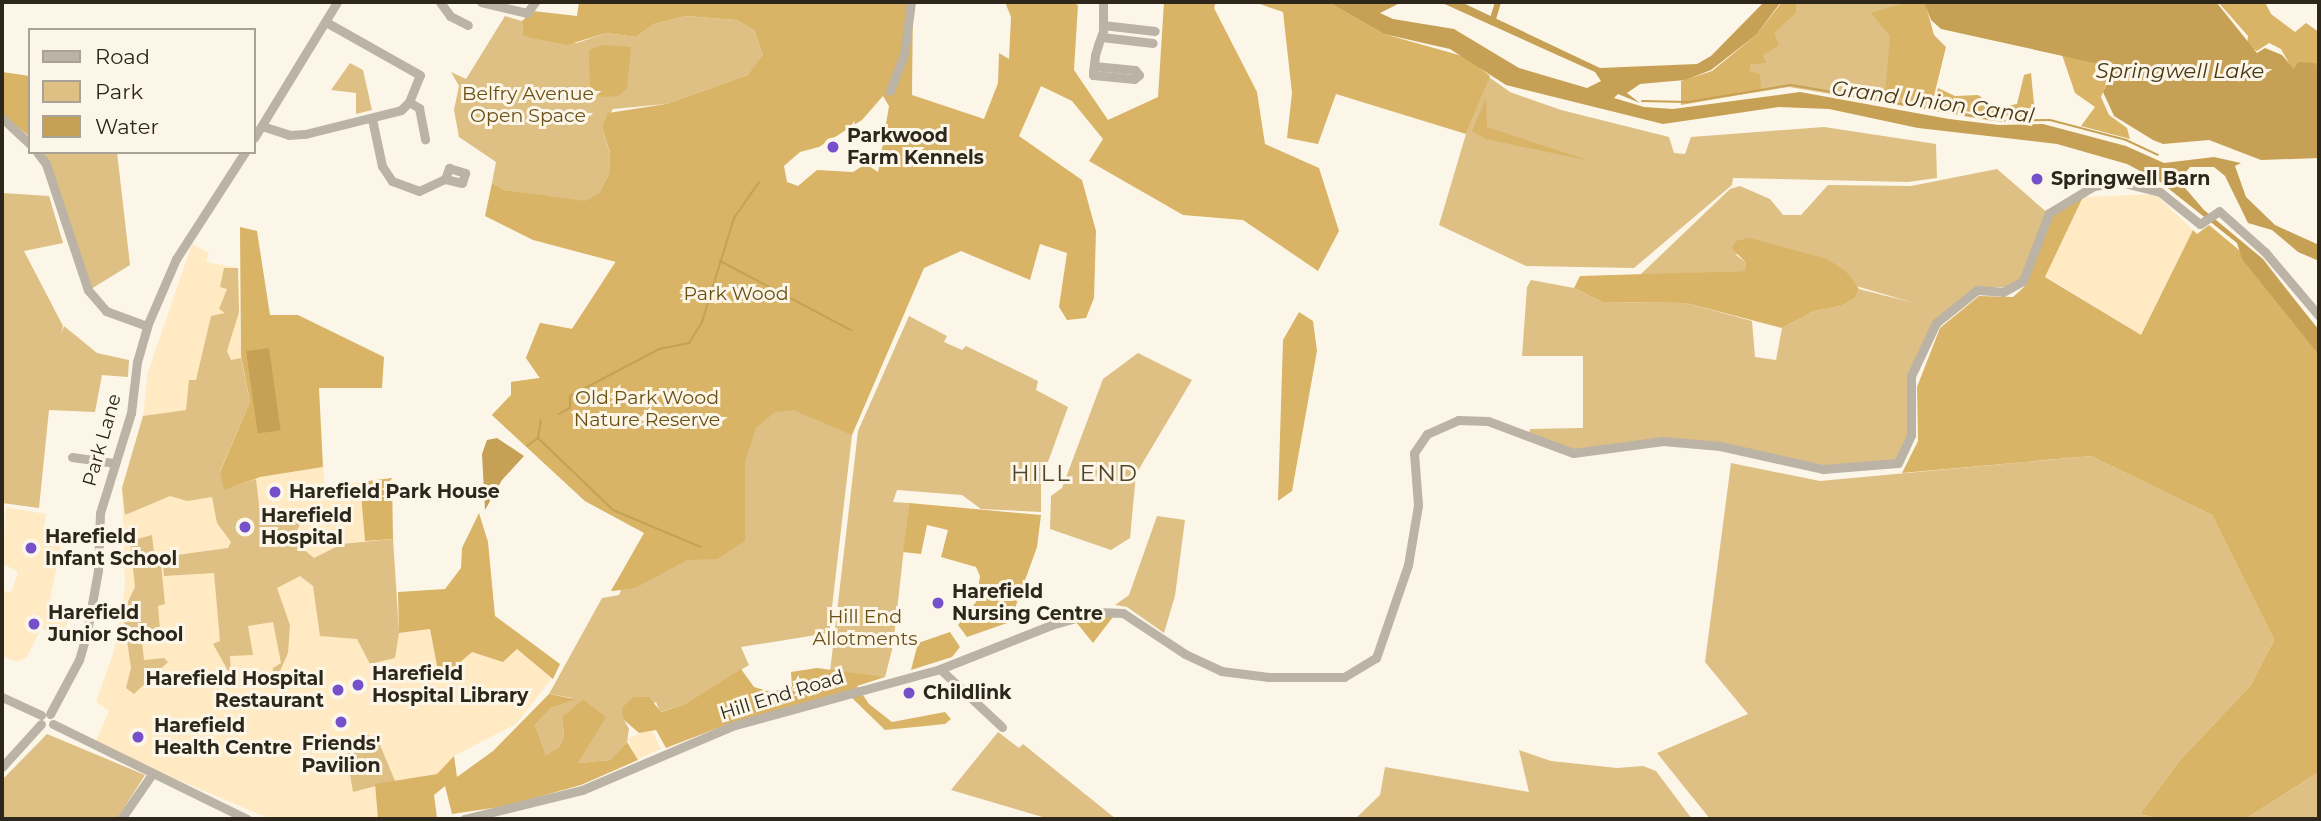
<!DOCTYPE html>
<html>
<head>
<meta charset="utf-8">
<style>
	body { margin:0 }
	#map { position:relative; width:2321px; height:821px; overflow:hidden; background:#fcf6e9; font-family:Montserrat,sans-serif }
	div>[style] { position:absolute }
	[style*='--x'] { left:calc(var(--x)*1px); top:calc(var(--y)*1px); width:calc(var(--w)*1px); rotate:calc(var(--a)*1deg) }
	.built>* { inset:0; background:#ffeac4; transform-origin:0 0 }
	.green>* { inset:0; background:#debf84 }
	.forest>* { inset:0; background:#d9b366 }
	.water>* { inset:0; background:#c6a054; transform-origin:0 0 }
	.stream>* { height:2px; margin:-1px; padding:0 1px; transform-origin:1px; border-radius:1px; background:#c6a054 }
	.canal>* { height:6px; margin:-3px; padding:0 3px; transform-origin:3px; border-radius:3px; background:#c6a054 }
	.minor>* { height:9px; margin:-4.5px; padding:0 4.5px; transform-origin:4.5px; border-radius:4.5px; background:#bab3a6 }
	.dots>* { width:19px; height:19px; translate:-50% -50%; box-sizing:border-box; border:4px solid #fcf6e9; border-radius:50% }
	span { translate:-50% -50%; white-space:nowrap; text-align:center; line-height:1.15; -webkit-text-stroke:6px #fcf6e9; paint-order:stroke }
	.park-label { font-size:19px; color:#6a5015 }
	.poi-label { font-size:19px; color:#2c261b; font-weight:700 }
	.left { translate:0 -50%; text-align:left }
	.right { translate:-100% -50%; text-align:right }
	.street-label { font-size:19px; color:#2c261b }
	.water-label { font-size:21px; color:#483816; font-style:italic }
	.quarter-label { font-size:23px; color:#52442a; letter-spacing:2px }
	.frame { position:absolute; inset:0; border:4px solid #2c261b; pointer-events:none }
	.legend { position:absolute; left:28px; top:28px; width:228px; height:126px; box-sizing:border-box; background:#fcf6e9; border:2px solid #a9a397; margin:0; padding:9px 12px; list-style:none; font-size:21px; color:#2c261b }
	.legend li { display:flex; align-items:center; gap:14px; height:35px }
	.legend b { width:35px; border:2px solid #a9a397 }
</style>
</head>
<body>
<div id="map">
	<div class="built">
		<div style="clip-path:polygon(2155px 194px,2193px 230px,2141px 335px,2045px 276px,2083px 197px)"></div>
		<div style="clip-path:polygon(192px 244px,209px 253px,206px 262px,238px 268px,241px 356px,260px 477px,323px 467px,325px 487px,360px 482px,365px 541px,393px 539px,400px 633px,430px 629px,452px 669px,472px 651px,503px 662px,517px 649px,552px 678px,516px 724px,454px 756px,437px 774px,375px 784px,378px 819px,271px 819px,94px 745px,109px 711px,96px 702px,114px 651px,125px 587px,122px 488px,143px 416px,148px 372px)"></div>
		<div style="clip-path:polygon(6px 507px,46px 514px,43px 533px,64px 530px,47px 614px,68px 619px,63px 637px,41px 629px,27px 657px,17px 662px,2px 656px,2px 590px,11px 593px,18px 572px,2px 563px)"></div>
		<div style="left:651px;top:728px;width:23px;height:26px;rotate:65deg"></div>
	</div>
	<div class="green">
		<div style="clip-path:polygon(1790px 2px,1905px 2px,1903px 34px,1925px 100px,1993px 121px,1789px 87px,1682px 104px,1747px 73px)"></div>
		<div style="clip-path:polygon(505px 16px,522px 21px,523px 36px,577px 43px,606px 33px,636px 37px,654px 24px,686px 16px,736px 20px,754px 30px,763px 55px,761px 63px,748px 75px,666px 104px,613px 109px,602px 127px,610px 154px,609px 174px,599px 193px,584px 202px,504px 190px,492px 183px,496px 162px,459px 137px,454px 110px,459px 86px,451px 72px,466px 79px)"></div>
		<div style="clip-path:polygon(350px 63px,363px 70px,372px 110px,356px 114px,356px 93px,331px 90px)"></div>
		<div style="clip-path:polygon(1489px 77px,1510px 92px,1561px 110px,1669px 137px,1674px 153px,1685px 154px,1691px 137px,1824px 127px,1936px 144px,1937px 178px,1908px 182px,1733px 178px,1732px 185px,1634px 268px,1526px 266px,1439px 225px,1466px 134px)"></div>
		<div style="clip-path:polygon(44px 152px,117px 152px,130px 265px,91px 289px)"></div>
		<div style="clip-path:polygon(1997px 169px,2050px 215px,2024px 281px,2008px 287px,1977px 287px,1941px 321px,1918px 363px,1912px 387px,1915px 429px,1909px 452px,1895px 464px,1830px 468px,1672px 440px,1580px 451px,1528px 437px,1530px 429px,1583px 428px,1583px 356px,1522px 356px,1527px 287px,1531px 280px,1574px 288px,1602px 302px,1686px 303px,1752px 321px,1755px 357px,1776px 360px,1782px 328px,1814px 311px,1841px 306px,1855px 298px,1859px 289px,1914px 303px,1856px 286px,1847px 272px,1735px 254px,1746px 263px,1744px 271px,1640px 275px,1730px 189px,1740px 186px,1770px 199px,1783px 215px,1801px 215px,1828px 185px,1911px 186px)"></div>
		<div style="clip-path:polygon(2px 193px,49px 196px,63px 243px,24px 251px,63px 326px,61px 334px,64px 326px,97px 353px,129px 360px,128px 377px,102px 375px,95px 412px,49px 410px,39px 508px,2px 503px)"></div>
		<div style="clip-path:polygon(616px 261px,860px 326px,852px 435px,829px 633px,741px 647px,749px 665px,685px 704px,660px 712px,656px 702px,624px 720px,629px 729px,627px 742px,610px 760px,578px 763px,562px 717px,564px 736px,559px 747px,546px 755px,535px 725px,551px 708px,573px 698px,549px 694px,602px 598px,619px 595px,621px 590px,611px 591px,645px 533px,585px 501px,492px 415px,511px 395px,511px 382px,540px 378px,526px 358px,540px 323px,572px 329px)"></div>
		<div style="clip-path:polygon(224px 268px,238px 268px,239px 312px,227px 351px,231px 360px,241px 358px,250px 402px,220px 471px,225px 489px,256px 479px,260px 513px,298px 513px,302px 521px,297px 530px,298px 545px,314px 558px,342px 544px,393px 539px,399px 633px,395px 658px,370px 664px,357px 639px,320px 636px,313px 586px,300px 576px,277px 588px,290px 625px,288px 653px,276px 680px,272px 681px,273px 668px,281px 663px,273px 622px,248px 626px,253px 655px,230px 656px,231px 676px,213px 644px,220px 641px,214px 573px,164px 576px,162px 557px,228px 548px,231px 542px,217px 523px,212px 497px,187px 501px,170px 496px,125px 515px,122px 488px,143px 416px,186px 410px,189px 380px,196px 380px,211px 316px,225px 313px,219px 309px,227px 289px,220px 287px)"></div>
		<div style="clip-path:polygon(909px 316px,947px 336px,944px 342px,962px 350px,966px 346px,1038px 381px,1036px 390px,1068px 407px,1041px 481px,1041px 512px,981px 509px,962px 495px,897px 490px,893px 502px,909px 503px,893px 646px,885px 677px,830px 672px,858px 431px)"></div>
		<div style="clip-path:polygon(1138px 353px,1192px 380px,1136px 474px,1130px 538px,1111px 550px,1050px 529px,1051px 496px,1062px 488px,1103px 379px)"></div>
		<div style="clip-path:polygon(2091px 456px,2212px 515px,2274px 640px,2251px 685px,2180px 760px,2140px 814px,2159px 819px,1710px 819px,1657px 753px,1748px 714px,1705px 662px,1731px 463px,1820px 481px)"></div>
		<div style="clip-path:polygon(1157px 516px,1185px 520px,1175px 596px,1164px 633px,1127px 607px,1115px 605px,1129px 595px)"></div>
		<div style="clip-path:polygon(152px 535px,154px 553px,160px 554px,165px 604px,158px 606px,160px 630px,141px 633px,144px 660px,164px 658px,168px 662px,134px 694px,126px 688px,131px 668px,123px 612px,135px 587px,130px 541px)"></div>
		<div style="clip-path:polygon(998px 732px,1019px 748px,1023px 744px,1116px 819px,1049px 819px,951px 790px)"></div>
		<div style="clip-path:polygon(366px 733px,380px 745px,395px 781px,353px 792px,347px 757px,351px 741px)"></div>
		<div style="clip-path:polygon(47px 734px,145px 775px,117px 819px,2px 819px,2px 780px)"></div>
		<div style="clip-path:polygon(1519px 750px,1551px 761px,1617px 768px,1643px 766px,1656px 771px,1692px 819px,1355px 819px,1380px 795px,1385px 767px,1529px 792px)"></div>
		<div style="clip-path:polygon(2319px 772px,2319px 819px,2245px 819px)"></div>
	</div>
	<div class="forest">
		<div style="clip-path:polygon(evenodd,579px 2px,913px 2px,912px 95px,984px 119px,998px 83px,999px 53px,1009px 59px,1011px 17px,1005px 2px,1072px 2px,1078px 5px,1074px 70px,1108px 120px,1158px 97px,1164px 2px,1216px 2px,1214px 8px,1257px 92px,1265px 144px,1319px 168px,1339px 231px,1318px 271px,1243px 220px,1183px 215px,1089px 161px,1103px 139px,1072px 101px,1041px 86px,1019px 136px,1082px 180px,1096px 231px,1094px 298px,1086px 318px,1067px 320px,1059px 307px,1067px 253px,1040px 244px,1030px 280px,961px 251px,924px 268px,852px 435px,793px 410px,775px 412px,756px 428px,745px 461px,745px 541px,717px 559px,687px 560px,635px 588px,611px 591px,644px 533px,585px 501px,492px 415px,511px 395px,511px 382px,540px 378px,526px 358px,540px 323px,572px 329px,616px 262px,533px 240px,485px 216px,492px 183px,504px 190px,585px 201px,599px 193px,609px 174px,610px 153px,602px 127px,608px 113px,666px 104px,748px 75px,763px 55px,754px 30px,736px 20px,686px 16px,654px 24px,636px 37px,606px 33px,567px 45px,523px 36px,522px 21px,533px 11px,577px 16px,579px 2px,883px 96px,889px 106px,878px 172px,866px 164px,853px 172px,817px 170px,798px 186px,787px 182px,784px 166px,800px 152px,819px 147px,862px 120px,883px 96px)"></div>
		<div style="clip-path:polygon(1254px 2px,1328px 2px,1384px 34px,1466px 57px,1490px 76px,1466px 134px,1336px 94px,1318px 144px,1287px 138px,1292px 93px,1283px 12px)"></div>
		<div style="clip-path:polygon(1782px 2px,1796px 2px,1796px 13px,1774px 33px,1779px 45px,1763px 55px,1766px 63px,1752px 64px,1749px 71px,1760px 74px,1761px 91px,1681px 105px,1681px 81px,1712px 71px,1756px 35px)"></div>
		<div style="clip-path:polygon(1907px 2px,1925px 2px,1934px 35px,1946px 47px,1932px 104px,1885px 96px,1890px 36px,1871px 13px)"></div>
		<div style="clip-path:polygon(2218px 2px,2265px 2px,2271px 14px,2295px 32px,2306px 23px,2319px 32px,2319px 71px,2294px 72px,2281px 49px,2269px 43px,2257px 51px,2247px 45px,2248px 36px)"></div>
		<div style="clip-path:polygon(604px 45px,631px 47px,627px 88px,619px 96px,602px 97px,590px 89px,589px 50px)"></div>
		<div style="clip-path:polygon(2060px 49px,2104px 61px,2108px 80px,2101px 97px,2109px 115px,2127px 128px,2130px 139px,2081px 126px,2095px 107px,2075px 93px)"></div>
		<div style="clip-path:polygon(2px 72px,30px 76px,30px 137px,2px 114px)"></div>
		<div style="clip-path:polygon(2031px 73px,2035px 114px,2027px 119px,1933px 107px,1938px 88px,1955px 96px,1978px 95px,1997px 108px,2017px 104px,2024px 75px)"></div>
		<div style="clip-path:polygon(1486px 98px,1487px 127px,1590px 161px,1486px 139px,1472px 131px)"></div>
		<div style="clip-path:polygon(2083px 197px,2045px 277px,2141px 335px,2193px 230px,2197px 234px,2209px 225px,2239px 250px,2319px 355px,2319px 772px,2245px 819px,2159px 819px,2140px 814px,2180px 760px,2251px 685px,2274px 640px,2212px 515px,2091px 456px,1902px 473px,1918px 441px,1917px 387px,1940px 328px,1979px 296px,2013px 297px,2024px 287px,2052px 214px)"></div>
		<div style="clip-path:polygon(240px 227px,257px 231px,270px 315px,298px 315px,384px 357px,382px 388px,319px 388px,323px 467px,260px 477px,224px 490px,220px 472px,250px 402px,241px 356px)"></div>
		<div style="clip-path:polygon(1749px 238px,1827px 259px,1847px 272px,1859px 289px,1855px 298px,1841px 306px,1814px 311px,1782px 328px,1686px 303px,1602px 302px,1574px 288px,1580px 276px,1744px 271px,1746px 263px,1732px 248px,1736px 241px)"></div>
		<div style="clip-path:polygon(1299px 312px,1313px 321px,1317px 351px,1292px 491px,1278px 501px,1283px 340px)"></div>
		<div style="clip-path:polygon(392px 478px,393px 539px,365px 541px,360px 482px)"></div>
		<div style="clip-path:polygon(909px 503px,1041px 515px,1037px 547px,1010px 622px,967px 637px,958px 625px,976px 602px,980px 576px,976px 567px,941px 557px,948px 530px,927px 525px,921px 554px,903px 552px)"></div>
		<div style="clip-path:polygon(479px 513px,488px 542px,495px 616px,560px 664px,553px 679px,517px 649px,503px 662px,472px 652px,452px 669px,438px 671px,430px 629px,399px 633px,398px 592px,445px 589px,461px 568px,462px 548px)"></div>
		<div style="clip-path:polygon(1116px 613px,1093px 643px,1076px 622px,1085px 618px)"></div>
		<div style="clip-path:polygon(950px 632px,960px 647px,952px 657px,911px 670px,918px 643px)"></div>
		<div style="clip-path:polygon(817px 668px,885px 677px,857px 686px,869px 704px,892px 722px,945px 712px,951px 719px,945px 724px,885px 730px,851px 697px,723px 726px,666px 748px,656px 730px,639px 733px,624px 720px,622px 708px,633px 697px,649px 697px,661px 712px,685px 704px,741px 669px,754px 687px,771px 692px,792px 687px,791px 672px)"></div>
		<div style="clip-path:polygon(549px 694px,575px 699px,551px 708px,535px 725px,546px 755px,559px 747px,564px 736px,562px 717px,583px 700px,606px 717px,578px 763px,610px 760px,627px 742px,638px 760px,581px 785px,506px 806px,452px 814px,445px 786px,434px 795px,437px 818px,378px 819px,375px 784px,437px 774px,454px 756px,457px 777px,493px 751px)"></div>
	</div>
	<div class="water">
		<div style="clip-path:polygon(1328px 2px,1402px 2px,1380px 13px,1393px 19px,1454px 29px,1519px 68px,1587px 88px,1601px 81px,1595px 72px,1440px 2px,1461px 2px,1600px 68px,1697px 64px,1711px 56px,1764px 2px,1781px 2px,1756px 35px,1711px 70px,1685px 80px,1640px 84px,1627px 93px,1640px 103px,1618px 94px,1614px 98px,1644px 107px,1673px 109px,1800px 92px,1949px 119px,1999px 125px,2043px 124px,2126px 146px,2164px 163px,2214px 157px,2241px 163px,2235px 166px,2246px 197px,2275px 225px,2319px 245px,2319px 261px,2298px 252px,2272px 230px,2248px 223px,2225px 176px,2214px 167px,2190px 167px,2179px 181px,2204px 210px,2263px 259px,2291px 295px,2319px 330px,2319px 355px,2242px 259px,2237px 243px,2159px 181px,2127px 164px,2057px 144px,1918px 128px,1829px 109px,1779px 107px,1663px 124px,1506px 85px,1450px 49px,1384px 34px)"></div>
		<div style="clip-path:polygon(1924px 2px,2217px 3px,2257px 53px,2265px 48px,2282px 55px,2294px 69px,2298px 62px,2315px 63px,2319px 69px,2319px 158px,2261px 160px,2209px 140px,2163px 144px,2153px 140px,2114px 116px,2103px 92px,2111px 75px,2099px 64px,1941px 29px,1931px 20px)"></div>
		<div style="left:269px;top:348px;width:83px;height:23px;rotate:82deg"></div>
		<div style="clip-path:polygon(497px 438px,524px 456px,502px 480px,485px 510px,482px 454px,487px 440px)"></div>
	</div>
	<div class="stream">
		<div style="--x:1642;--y:101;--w:46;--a:1.2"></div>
		<div style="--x:1688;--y:102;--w:104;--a:-9.4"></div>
		<div style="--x:1791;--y:85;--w:213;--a:9.7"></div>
		<div style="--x:2001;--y:121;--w:49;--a:-1.2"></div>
		<div style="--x:2050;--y:120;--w:79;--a:14.7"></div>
		<div style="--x:2126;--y:140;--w:35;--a:25"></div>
		<div style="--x:720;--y:261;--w:148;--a:27.8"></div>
		<div style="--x:559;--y:414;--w:13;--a:-29"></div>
		<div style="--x:570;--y:408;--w:12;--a:-90"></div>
		<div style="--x:570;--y:396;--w:101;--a:-27.8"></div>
		<div style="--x:659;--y:349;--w:31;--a:-11"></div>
		<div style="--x:689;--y:343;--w:25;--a:-58"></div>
		<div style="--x:702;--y:322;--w:109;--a:-72.9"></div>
		<div style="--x:734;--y:218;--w:44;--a:-55.2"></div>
		<div style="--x:538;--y:438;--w:104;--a:43.8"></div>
		<div style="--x:613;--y:510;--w:95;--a:22.8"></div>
		<div style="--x:527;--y:446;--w:14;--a:-36"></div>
		<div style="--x:538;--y:438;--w:18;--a:-81"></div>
	</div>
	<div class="canal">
		<div style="--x:1492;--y:22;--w:21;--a:-73"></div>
	</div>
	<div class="minor">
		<div style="--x:440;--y:2;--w:17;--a:54"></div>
		<div style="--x:450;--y:16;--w:20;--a:27"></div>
		<div style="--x:481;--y:2;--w:47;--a:13.4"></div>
		<div style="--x:527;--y:13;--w:14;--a:-54"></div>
		<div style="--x:1103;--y:25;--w:52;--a:6.6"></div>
		<div style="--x:1102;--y:37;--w:51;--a:6.7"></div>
		<div style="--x:1094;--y:66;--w:41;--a:5.6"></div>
		<div style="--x:1135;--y:70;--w:6;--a:51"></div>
		<div style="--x:1139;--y:75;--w:6;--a:141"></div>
		<div style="--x:1134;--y:79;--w:41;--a:-174.4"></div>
		<div style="--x:1093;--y:75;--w:3;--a:-90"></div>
		<div style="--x:1093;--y:72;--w:17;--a:-83"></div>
		<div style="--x:1095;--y:55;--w:10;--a:-73"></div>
		<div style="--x:1098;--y:45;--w:15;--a:-70"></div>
		<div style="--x:1103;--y:31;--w:29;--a:-90"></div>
		<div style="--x:890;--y:91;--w:39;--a:-69"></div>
		<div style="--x:904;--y:55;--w:53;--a:-82.5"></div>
		<div style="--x:409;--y:102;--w:12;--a:31"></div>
		<div style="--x:419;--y:108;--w:32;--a:79"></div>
		<div style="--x:2;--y:118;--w:38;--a:43"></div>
		<div style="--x:372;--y:119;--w:48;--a:78"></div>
		<div style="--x:382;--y:166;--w:18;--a:56"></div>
		<div style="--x:392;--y:181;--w:29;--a:20"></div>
		<div style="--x:419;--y:191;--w:29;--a:-25"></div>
		<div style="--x:445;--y:179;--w:12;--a:-70"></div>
		<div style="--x:449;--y:168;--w:17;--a:17"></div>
		<div style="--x:465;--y:173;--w:10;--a:107"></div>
		<div style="--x:462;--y:183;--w:17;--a:-167"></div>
		<div style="--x:262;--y:126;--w:28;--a:18"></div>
		<div style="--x:289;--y:135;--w:16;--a:-4"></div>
		<div style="--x:305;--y:134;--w:99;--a:-14"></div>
		<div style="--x:401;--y:110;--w:11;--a:-45"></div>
		<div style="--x:409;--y:102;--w:29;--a:-68"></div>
		<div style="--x:420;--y:75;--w:108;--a:-150.6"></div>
		<div style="--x:254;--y:138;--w:159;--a:-58.6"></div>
		<div style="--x:37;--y:152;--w:15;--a:53"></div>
		<div style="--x:46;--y:164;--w:133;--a:71.6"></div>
		<div style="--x:88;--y:290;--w:28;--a:49"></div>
		<div style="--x:106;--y:311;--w:44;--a:20.1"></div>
		<div style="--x:72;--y:457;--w:42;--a:8.1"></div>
		<div style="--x:940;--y:669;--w:85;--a:43.1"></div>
		<div style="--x:2;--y:697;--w:43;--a:24.8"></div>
		<div style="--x:50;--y:714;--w:61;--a:-61.8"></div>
		<div style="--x:79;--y:660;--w:29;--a:-74"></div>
		<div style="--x:87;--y:632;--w:63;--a:-79.9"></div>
		<div style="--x:98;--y:570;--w:57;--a:-88"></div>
		<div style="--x:100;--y:513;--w:105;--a:-72.8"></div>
		<div style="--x:131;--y:413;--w:51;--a:-83.3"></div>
		<div style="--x:137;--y:362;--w:37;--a:-74"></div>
		<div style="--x:147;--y:326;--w:73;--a:-66.6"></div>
		<div style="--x:176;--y:259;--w:127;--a:-57.2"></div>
		<div style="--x:53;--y:724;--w:216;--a:26.1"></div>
		<div style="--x:2;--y:767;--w:58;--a:-47.8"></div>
		<div style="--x:121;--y:819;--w:55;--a:-55.4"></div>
		<div style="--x:464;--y:819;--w:122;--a:-13.8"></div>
		<div style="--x:582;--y:790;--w:163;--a:-23.1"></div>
		<div style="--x:732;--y:726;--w:216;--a:-15.3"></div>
		<div style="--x:940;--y:669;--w:119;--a:-21.6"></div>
		<div style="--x:1051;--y:625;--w:48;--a:-15.8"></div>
		<div style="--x:1097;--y:612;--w:26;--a:2"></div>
		<div style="--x:1123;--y:613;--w:74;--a:33.5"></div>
		<div style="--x:1185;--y:654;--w:40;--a:25"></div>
		<div style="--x:1221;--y:671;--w:48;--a:7.1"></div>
		<div style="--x:1269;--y:677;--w:75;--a:0"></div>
		<div style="--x:1344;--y:677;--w:37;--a:-31"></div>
		<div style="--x:1376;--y:658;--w:98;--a:-71"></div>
		<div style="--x:1408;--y:565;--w:61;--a:-80.5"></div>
		<div style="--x:1418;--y:505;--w:52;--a:-94.4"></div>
		<div style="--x:1414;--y:453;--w:23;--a:-56"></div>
		<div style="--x:1427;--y:434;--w:34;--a:-24"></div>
		<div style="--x:1458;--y:420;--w:30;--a:2"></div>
		<div style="--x:1488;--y:421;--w:91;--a:20.6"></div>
		<div style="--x:1573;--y:453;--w:91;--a:-7.6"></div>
		<div style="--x:1663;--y:441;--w:57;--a:5"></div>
		<div style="--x:1720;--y:446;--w:106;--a:12.6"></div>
		<div style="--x:1823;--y:469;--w:75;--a:-4.6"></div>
		<div style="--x:1898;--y:463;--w:31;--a:-65"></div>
		<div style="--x:1911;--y:435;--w:59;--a:-90"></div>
		<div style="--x:1911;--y:376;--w:59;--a:-64.7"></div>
		<div style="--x:1936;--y:323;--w:53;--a:-38.8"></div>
		<div style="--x:1977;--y:290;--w:26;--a:4"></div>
		<div style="--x:2003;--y:292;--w:23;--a:-29"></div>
		<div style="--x:2023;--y:281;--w:73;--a:-69.1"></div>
		<div style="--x:2049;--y:213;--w:52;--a:-31"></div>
		<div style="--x:2094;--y:186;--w:26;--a:-9"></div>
		<div style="--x:2120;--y:182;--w:41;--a:14"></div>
		<div style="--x:2160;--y:192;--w:51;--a:38.7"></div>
		<div style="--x:2200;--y:224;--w:23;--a:-34"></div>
		<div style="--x:2219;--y:211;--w:62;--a:41.7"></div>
		<div style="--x:2265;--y:252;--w:84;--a:49.8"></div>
	</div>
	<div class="dots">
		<div style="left:833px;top:147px;background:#7550ca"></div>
		<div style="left:2037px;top:179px;background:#7550ca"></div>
		<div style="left:275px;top:492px;background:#7550ca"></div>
		<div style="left:245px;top:527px;background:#7550ca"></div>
		<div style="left:31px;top:548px;background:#7550ca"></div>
		<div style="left:938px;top:603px;background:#7550ca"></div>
		<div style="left:34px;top:624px;background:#7550ca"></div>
		<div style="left:358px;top:685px;background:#7550ca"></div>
		<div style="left:338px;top:690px;background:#7550ca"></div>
		<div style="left:909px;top:693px;background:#7550ca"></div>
		<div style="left:341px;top:722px;background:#7550ca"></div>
		<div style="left:138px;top:737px;background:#7550ca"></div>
	</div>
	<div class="park-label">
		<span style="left:528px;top:105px">Belfry Avenue<br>Open Space</span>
		<span style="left:736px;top:294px">Park Wood</span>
		<span style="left:647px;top:409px">Old Park Wood<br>Nature Reserve</span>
		<span style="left:865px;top:628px">Hill End<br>Allotments</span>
	</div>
	<div class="poi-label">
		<span class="left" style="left:847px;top:147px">Parkwood<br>Farm Kennels</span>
		<span class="left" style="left:2051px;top:179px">Springwell Barn</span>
		<span class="left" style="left:289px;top:492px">Harefield Park House</span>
		<span class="left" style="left:261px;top:527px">Harefield<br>Hospital</span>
		<span class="left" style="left:45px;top:548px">Harefield<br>Infant School</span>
		<span class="left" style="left:952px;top:603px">Harefield<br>Nursing Centre</span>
		<span class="left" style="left:48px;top:624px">Harefield<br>Junior School</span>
		<span class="left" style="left:372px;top:685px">Harefield<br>Hospital Library</span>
		<span class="right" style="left:324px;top:690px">Harefield Hospital<br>Restaurant</span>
		<span class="left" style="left:923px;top:693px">Childlink</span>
		<span class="left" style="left:154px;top:737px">Harefield<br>Health Centre</span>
		<span style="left:341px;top:755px">Friends'<br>Pavilion</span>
	</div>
	<div class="street-label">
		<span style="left:102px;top:440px;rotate:-74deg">Park Lane</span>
		<span style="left:782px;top:695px;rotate:-17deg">Hill End Road</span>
	</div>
	<div class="water-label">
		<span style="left:2180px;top:71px">Springwell Lake</span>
		<span style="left:1933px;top:102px;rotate:8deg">Grand Union Canal</span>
	</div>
	<div class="quarter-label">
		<span style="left:1075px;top:473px">HILL END</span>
	</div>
	<div class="frame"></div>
	<ul class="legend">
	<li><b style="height:9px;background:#bab3a6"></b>Road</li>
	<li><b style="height:19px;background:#debf84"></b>Park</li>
	<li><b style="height:19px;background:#c6a054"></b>Water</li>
	</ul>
</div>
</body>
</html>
